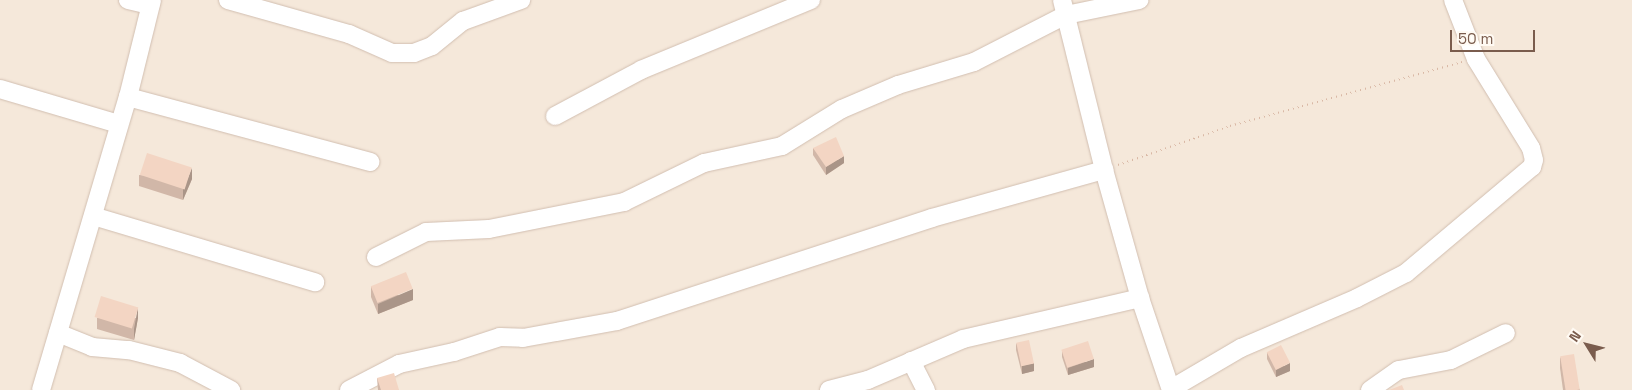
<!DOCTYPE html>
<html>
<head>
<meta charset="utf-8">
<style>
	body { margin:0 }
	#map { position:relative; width:1632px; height:390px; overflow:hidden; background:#fdf6ec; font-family:"Space Grotesk",sans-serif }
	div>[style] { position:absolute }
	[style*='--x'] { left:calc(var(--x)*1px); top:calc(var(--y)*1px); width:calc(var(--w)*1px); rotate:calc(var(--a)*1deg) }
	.residential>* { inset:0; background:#f5e8da; transform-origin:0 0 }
	.path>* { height:2px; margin-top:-1px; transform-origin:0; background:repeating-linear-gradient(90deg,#d9b8a5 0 1px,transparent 0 5px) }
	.roads { filter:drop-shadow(0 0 1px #d1beb0) drop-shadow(0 0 1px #d1beb0) }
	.minor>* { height:18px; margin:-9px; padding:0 9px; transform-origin:9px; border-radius:9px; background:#fff }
	.wall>* { inset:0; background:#d1b7a8 }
	.shaded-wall>* { inset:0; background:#aa9588 }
	.building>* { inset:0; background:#f3d5c3; transform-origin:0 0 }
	span { translate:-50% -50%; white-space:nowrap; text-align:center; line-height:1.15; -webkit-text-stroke:4.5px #fffaf3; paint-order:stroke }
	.north { position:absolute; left:1562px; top:320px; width:50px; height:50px; -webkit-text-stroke:4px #fffaf3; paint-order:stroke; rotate:306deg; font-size:14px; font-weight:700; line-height:20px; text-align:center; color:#7a5c4d }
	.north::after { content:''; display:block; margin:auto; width:18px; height:22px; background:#7a5c4d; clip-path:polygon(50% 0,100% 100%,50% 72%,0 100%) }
	.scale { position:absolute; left:1450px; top:30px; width:85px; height:22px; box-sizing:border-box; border:2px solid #7a5c4d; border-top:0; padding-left:6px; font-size:15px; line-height:18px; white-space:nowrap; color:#7a5c4d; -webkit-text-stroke:4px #fffaf3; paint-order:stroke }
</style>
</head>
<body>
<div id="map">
	<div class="residential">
		<div style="left:0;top:0;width:1632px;height:390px"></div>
	</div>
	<div class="path">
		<div style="--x:1118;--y:165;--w:119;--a:-19.2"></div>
		<div style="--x:1230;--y:126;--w:242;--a:-15.4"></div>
	</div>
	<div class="roads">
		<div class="minor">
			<div style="--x:128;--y:0;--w:23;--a:13"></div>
			<div style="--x:228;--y:0;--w:126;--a:15.7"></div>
			<div style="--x:349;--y:34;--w:47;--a:23.8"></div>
			<div style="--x:392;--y:53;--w:22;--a:0"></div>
			<div style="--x:414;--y:53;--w:19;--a:-21"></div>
			<div style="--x:432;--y:46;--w:40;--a:-39"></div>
			<div style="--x:463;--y:21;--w:62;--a:-19.9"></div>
			<div style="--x:1062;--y:0;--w:175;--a:76.1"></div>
			<div style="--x:1104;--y:170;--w:133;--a:74.3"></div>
			<div style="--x:1140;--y:298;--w:97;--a:71.4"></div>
			<div style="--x:0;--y:89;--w:124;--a:16.4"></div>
			<div style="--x:128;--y:97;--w:251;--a:15"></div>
			<div style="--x:555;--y:116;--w:98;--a:-28.1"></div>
			<div style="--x:641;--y:70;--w:184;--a:-22.4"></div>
			<div style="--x:93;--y:216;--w:232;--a:16.6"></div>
			<div style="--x:376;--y:257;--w:56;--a:-26.6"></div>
			<div style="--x:426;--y:232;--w:63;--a:-2.7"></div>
			<div style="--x:489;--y:229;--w:138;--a:-11.3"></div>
			<div style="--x:624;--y:202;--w:89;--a:-26"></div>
			<div style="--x:704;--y:163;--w:80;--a:-12.3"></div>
			<div style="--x:782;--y:146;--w:70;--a:-31.7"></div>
			<div style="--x:842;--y:109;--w:61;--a:-23.2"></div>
			<div style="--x:898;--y:85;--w:79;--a:-16.8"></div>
			<div style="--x:974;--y:62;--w:103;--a:-27.1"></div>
			<div style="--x:1066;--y:15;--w:75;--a:-11.6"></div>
			<div style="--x:58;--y:333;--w:37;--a:22"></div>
			<div style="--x:92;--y:347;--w:37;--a:5"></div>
			<div style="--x:129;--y:350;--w:53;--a:14.3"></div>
			<div style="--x:180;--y:363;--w:58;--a:27.9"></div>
			<div style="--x:911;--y:361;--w:33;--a:63"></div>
			<div style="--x:1171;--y:389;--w:81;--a:-30.4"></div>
			<div style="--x:1241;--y:348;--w:126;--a:-23.3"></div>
			<div style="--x:1357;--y:298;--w:55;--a:-27"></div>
			<div style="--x:1406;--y:273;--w:165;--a:-40.1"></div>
			<div style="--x:1532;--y:167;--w:7;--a:-74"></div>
			<div style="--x:1534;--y:160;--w:12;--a:-104"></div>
			<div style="--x:1531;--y:148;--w:105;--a:-121.7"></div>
			<div style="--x:1476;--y:59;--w:63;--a:-111.3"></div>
			<div style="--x:41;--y:390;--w:306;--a:-73.5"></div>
			<div style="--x:128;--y:97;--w:100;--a:-76.1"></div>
			<div style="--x:349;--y:390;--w:56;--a:-27.5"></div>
			<div style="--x:399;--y:364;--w:56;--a:-12.3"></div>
			<div style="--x:454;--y:352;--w:48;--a:-18.1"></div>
			<div style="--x:500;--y:337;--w:23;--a:2"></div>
			<div style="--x:523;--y:338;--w:96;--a:-10.3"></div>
			<div style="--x:617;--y:321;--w:331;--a:-18.1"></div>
			<div style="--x:932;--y:218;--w:179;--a:-15.6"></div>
			<div style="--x:829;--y:390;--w:40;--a:-14.4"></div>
			<div style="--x:868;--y:380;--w:103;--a:-23.3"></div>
			<div style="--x:963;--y:339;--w:182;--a:-13"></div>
			<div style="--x:1370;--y:390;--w:35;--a:-35"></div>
			<div style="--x:1399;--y:370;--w:53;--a:-10.9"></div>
			<div style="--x:1451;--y:360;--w:61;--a:-26.1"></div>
		</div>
	</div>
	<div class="wall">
		<div style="clip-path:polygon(813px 148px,844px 163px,826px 175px,813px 155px)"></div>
		<div style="clip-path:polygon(139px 175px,192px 179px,183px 200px,139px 186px)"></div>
		<div style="clip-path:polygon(371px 286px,413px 300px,378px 314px,371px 297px)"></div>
		<div style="clip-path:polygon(97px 318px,138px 318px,134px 340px,97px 329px)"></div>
		<div style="clip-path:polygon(1016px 343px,1034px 371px,1022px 374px,1016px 350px)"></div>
		<div style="clip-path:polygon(1062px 350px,1094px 367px,1068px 375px,1062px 357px)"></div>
		<div style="clip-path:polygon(1267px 352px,1290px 371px,1276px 377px,1267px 359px)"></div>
		<div style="clip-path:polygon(1560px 357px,1580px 390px,1563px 390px,1560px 368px)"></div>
		<div style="clip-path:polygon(377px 378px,399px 390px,378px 390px)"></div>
	</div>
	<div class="shaded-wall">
		<div style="clip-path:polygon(844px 156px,844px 163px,826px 175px,826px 167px)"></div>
		<div style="clip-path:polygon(192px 168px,192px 179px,183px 200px,183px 190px)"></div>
		<div style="clip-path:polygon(413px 289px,413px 300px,378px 314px,378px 304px)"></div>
		<div style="clip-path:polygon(138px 307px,138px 318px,134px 340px,134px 329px)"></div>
		<div style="clip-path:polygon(1094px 359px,1094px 367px,1068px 375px,1068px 368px)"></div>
		<div style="clip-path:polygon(1034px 363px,1034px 371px,1022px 374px,1022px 366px)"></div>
		<div style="clip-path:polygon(1290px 363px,1290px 371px,1276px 377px,1276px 370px)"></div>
	</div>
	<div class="building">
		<div style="clip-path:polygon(836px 137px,844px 156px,826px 167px,813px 148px)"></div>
		<div style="left:147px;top:153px;width:47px;height:23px;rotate:18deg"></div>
		<div style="left:406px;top:272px;width:18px;height:38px;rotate:68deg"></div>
		<div style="left:101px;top:296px;width:39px;height:22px;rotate:17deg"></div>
		<div style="left:1029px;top:340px;width:24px;height:13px;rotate:78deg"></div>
		<div style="left:1088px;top:341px;width:19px;height:28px;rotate:72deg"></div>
		<div style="left:1281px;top:345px;width:20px;height:16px;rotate:63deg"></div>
		<div style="left:1574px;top:354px;width:36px;height:14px;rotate:81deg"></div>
		<div style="clip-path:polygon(394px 373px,399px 390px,381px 390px,377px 378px)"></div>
		<div style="clip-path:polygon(1402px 385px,1404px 390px,1389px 390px)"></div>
	</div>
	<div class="north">N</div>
	<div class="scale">50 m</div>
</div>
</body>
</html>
